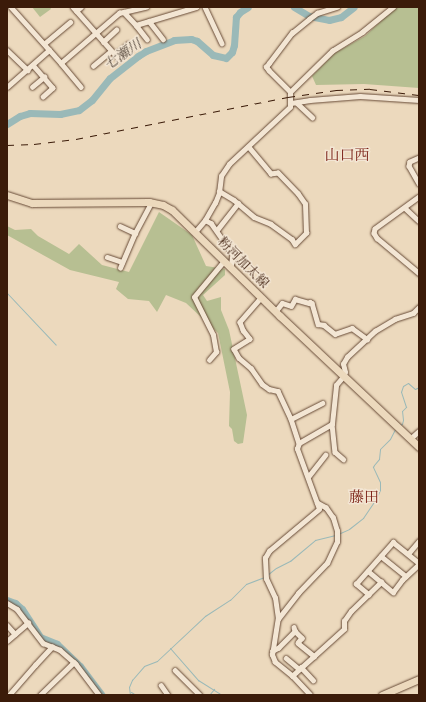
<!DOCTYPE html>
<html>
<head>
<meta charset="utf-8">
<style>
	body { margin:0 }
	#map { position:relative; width:426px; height:702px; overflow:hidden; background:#ecd9bd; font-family:Cardo,"Noto Serif JP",serif }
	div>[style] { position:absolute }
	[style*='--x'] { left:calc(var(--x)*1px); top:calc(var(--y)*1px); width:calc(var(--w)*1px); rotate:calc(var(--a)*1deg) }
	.green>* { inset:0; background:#b7bf92 }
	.stream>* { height:1px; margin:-0.5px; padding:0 0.5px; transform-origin:0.5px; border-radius:0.5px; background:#9ab9b8 }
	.river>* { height:7px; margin:-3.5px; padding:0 3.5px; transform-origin:3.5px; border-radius:3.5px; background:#9ab9b8 }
	.roads { filter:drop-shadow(0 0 1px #674a36) drop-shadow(0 0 1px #674a36) }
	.minor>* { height:4.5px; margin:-2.25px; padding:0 2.25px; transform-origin:2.25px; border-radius:2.25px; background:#f3e6d4 }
	.primary>* { height:7px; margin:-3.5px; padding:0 3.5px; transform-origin:3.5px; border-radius:3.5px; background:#ecd9bd }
	.rail>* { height:1px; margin-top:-0.5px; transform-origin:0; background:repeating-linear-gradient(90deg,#3b1b09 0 7px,transparent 0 14px) }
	span { translate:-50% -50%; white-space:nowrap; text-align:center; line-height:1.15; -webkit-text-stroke:3px #f3e6d4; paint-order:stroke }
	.street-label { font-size:13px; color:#3b1b09 }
	.water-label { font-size:14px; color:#584a3e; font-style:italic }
	.quarter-label { font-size:15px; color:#7a1f14 }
	.frame { position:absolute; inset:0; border:8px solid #3b1b09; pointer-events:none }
</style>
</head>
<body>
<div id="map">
	<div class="green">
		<div style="clip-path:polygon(32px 7px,50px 7px,51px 9px,40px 17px)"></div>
		<div style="clip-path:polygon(396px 7px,419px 7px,419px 88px,364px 84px,316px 85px,312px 76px,335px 53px,365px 36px)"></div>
		<div style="clip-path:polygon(159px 212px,192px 235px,206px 266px,225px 269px,225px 275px,203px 295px,207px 301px,221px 297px,221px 310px,229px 330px,247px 415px,243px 443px,238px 444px,234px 441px,232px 429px,229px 426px,230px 392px,218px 333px,186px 303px,166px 295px,157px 312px,149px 301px,128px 299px,116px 289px,119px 282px,70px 270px,7px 235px,7px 226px,15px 230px,31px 229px,38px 236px,69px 254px,79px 244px,102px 265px,129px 272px)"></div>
	</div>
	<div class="stream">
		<div style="--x:7;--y:293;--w:71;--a:46.7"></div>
		<div style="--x:399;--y:425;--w:3;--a:-18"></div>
		<div style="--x:402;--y:424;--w:4;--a:-76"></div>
		<div style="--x:403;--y:420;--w:9;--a:-96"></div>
		<div style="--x:402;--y:411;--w:6;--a:-45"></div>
		<div style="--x:406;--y:407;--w:16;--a:-108"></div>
		<div style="--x:401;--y:392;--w:6;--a:-72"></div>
		<div style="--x:403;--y:386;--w:6;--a:-31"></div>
		<div style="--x:408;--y:383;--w:9;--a:41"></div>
		<div style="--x:415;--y:389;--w:4;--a:-27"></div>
		<div style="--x:338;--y:534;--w:12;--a:-24"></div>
		<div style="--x:349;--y:529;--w:18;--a:-38"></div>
		<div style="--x:363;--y:518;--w:23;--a:-56"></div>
		<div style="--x:376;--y:499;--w:10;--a:-66"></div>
		<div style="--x:380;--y:490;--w:8;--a:-90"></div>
		<div style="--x:380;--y:482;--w:17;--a:-115"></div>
		<div style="--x:373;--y:467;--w:2;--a:-63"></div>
		<div style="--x:374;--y:465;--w:8;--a:-50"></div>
		<div style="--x:379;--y:459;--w:10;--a:-84"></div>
		<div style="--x:380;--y:449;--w:14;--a:-45"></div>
		<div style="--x:390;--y:439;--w:11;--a:-63"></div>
		<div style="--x:267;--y:575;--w:11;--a:-38"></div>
		<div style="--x:276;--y:568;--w:16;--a:-27"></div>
		<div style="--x:290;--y:561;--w:33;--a:-40"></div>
		<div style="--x:315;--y:540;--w:21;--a:-14"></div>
		<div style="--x:170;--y:648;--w:43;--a:48.8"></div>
		<div style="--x:198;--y:680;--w:28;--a:32"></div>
		<div style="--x:131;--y:692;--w:6;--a:31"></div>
		<div style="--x:130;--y:695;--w:8;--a:-97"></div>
		<div style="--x:129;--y:687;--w:8;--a:-67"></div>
		<div style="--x:132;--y:680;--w:18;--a:-49"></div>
		<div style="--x:144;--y:666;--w:14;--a:-21"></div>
		<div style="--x:157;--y:661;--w:66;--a:-43.2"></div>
		<div style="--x:205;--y:616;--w:30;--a:-33"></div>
		<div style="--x:230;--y:600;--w:23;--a:-45"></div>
		<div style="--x:246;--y:584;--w:19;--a:-21"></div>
		<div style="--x:209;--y:695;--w:8;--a:-50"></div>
	</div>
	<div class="river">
		<div style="--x:294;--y:7;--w:17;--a:31"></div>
		<div style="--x:309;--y:16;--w:20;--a:11"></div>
		<div style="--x:329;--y:20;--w:12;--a:-14"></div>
		<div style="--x:341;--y:17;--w:16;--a:-38"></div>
		<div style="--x:7;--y:124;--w:15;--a:-32"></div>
		<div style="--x:20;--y:116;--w:10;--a:-17"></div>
		<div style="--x:30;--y:113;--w:30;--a:2"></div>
		<div style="--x:60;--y:114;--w:19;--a:-12"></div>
		<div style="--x:79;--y:110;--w:16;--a:-38"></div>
		<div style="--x:92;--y:100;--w:28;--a:-51"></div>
		<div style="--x:110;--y:78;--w:36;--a:-38"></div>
		<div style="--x:138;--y:56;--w:9;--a:-32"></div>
		<div style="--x:146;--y:51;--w:30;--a:-21"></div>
		<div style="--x:174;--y:40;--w:17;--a:-3"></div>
		<div style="--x:191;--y:39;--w:6;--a:18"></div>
		<div style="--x:197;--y:41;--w:21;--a:41"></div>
		<div style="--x:213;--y:55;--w:13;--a:13"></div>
		<div style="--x:226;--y:58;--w:8;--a:-45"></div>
		<div style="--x:232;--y:52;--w:7;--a:-74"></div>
		<div style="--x:234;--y:45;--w:28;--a:-86"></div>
		<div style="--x:236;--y:17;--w:6;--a:-51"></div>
		<div style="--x:240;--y:12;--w:9;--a:-32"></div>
		<div style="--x:7;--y:600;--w:9;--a:21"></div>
		<div style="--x:15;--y:603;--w:9;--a:41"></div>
		<div style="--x:22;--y:609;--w:33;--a:57"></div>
		<div style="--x:40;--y:637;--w:18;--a:22"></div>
		<div style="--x:57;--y:644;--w:32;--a:44"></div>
		<div style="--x:80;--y:666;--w:36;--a:53"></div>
	</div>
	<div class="roads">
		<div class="minor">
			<div style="--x:11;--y:7;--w:75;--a:48.2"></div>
			<div style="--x:61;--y:63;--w:77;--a:-40.8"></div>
			<div style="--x:119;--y:13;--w:28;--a:-13"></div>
			<div style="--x:73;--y:7;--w:69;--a:48.5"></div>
			<div style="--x:205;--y:7;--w:40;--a:65"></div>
			<div style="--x:76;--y:11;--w:6;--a:-39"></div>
			<div style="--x:124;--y:12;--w:18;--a:47"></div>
			<div style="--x:136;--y:25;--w:63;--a:-16.7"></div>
			<div style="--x:149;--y:21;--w:23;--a:52"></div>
			<div style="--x:136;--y:25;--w:18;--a:52"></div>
			<div style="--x:103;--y:42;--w:18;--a:-43"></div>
			<div style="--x:44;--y:44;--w:34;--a:-40"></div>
			<div style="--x:7;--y:50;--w:29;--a:44"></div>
			<div style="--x:115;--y:55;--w:17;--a:-40"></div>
			<div style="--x:61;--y:63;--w:31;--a:50"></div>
			<div style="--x:33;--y:65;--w:30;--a:49"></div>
			<div style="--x:53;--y:88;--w:13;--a:138"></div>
			<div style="--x:93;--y:66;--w:23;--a:-40"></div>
			<div style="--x:7;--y:87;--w:56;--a:-41.4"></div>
			<div style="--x:32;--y:87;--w:16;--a:-40"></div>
			<div style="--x:290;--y:92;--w:59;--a:-44.3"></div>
			<div style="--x:332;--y:51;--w:36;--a:-32"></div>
			<div style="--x:362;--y:32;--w:40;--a:-39"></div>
			<div style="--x:291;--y:103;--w:19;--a:-9"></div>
			<div style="--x:310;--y:100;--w:50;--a:-4.6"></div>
			<div style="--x:360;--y:96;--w:59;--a:3.9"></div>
			<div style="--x:297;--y:103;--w:21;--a:43"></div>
			<div style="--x:419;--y:158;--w:10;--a:156"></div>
			<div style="--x:410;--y:162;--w:4;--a:104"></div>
			<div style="--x:409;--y:166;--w:20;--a:60"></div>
			<div style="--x:219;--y:191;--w:17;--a:31"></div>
			<div style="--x:234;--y:200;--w:26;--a:40"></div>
			<div style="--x:254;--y:217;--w:18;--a:22"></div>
			<div style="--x:271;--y:224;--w:26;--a:36"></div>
			<div style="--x:292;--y:239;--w:6;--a:59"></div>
			<div style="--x:295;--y:244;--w:16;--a:-45"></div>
			<div style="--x:306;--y:233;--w:29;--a:-92"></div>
			<div style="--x:305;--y:204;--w:12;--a:-125"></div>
			<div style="--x:298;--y:194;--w:29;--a:-134"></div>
			<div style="--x:278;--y:173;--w:7;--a:172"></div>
			<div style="--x:271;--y:174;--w:35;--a:-130"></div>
			<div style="--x:419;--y:197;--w:54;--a:144"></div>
			<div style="--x:375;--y:229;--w:4;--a:104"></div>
			<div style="--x:374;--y:233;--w:6;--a:59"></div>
			<div style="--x:377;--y:238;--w:55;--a:39.8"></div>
			<div style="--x:405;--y:208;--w:19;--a:43"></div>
			<div style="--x:205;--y:220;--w:7;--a:27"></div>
			<div style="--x:211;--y:223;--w:38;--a:55"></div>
			<div style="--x:233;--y:254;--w:14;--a:98"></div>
			<div style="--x:120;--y:226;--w:17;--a:25"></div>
			<div style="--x:217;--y:230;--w:34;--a:-52"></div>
			<div style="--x:195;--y:232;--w:16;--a:-50"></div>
			<div style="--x:205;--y:220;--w:20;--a:-60"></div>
			<div style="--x:215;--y:203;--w:11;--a:-68"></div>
			<div style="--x:219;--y:193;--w:17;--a:-83"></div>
			<div style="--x:221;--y:176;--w:14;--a:-56"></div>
			<div style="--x:229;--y:164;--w:83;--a:-43.1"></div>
			<div style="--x:290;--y:107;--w:15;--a:-90"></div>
			<div style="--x:290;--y:92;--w:30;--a:-135"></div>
			<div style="--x:269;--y:71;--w:5;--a:-127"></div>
			<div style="--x:266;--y:67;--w:5;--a:-53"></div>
			<div style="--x:269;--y:63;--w:38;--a:-53"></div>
			<div style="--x:292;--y:33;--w:22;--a:-39"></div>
			<div style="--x:309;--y:19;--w:10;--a:-37"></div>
			<div style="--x:317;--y:13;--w:21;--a:-17"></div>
			<div style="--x:107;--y:257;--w:16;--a:18"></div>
			<div style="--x:120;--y:268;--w:38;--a:-67"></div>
			<div style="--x:135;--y:233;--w:34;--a:-62"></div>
			<div style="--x:261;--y:298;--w:32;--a:131"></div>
			<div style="--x:240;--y:322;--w:9;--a:69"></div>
			<div style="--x:243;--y:330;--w:11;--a:52"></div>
			<div style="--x:250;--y:339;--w:19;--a:148"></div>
			<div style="--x:234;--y:349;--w:10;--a:61"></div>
			<div style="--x:239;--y:358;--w:16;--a:40"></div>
			<div style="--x:251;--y:368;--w:19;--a:55"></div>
			<div style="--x:262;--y:384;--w:9;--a:36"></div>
			<div style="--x:269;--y:389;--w:9;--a:13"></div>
			<div style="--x:278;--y:391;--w:31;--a:65"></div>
			<div style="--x:291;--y:419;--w:25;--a:72"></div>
			<div style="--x:275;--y:312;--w:11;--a:-52"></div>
			<div style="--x:282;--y:303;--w:9;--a:18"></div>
			<div style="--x:291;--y:306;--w:8;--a:-60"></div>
			<div style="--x:295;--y:299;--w:15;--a:16"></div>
			<div style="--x:309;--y:303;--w:1;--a:-45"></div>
			<div style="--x:310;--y:302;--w:2;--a:27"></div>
			<div style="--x:312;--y:303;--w:22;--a:74"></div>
			<div style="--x:318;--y:324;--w:6;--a:9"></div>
			<div style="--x:324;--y:325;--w:14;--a:39"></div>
			<div style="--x:335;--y:334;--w:18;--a:-19"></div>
			<div style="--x:352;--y:328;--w:19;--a:36"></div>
			<div style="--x:209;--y:360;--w:11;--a:-49"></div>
			<div style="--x:216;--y:352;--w:17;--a:-100"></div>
			<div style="--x:213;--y:335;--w:42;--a:-116.6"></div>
			<div style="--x:194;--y:297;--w:47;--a:-50.2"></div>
			<div style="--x:291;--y:419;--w:35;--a:-27"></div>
			<div style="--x:332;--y:424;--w:28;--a:84"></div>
			<div style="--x:335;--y:452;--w:11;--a:41"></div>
			<div style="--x:410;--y:439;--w:12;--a:-42"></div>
			<div style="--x:308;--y:477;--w:28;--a:-52"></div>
			<div style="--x:408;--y:554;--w:17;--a:-50"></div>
			<div style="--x:381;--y:556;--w:32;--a:39"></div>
			<div style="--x:368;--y:571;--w:17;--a:40"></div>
			<div style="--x:369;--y:595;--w:17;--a:-140"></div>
			<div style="--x:356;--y:584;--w:56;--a:-48.6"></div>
			<div style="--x:393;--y:542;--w:33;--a:39"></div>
			<div style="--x:7;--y:603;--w:12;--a:31"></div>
			<div style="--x:17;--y:609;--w:43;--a:52.6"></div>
			<div style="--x:43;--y:643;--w:18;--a:22"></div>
			<div style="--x:60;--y:650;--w:21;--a:41"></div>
			<div style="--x:76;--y:664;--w:39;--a:53"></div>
			<div style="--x:278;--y:619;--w:33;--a:-52"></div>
			<div style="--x:298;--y:593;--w:42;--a:-46"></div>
			<div style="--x:327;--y:563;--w:23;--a:-65"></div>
			<div style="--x:337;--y:542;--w:11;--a:-90"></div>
			<div style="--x:337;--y:531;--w:14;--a:-107"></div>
			<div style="--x:333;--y:518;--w:12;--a:-125"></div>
			<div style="--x:326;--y:508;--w:10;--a:-151"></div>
			<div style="--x:7;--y:625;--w:12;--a:48"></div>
			<div style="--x:294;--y:627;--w:4;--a:76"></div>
			<div style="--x:295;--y:631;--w:10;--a:45"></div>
			<div style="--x:302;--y:638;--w:6;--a:129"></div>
			<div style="--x:298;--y:643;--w:21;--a:39"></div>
			<div style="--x:7;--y:641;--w:28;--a:-41"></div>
			<div style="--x:272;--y:651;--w:7;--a:-27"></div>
			<div style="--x:278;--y:648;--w:24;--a:-45"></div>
			<div style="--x:286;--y:658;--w:17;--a:40"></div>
			<div style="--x:301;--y:667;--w:18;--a:47"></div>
			<div style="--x:175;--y:670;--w:35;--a:45"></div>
			<div style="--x:292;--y:676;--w:70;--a:-42.1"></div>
			<div style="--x:344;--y:629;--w:8;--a:-90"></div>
			<div style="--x:344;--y:621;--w:12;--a:-55"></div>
			<div style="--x:351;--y:611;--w:42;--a:-44"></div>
			<div style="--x:381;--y:582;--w:16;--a:40"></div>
			<div style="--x:393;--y:592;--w:15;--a:-53"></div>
			<div style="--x:402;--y:580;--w:23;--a:-43"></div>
			<div style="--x:161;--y:685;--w:12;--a:55"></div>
			<div style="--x:9;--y:695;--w:40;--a:-49"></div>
			<div style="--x:35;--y:665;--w:25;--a:-47"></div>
			<div style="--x:40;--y:695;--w:47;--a:-44.1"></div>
			<div style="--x:310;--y:695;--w:26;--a:-133"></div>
			<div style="--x:292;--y:676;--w:22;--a:-141"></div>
			<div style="--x:275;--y:662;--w:8;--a:-113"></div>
			<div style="--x:272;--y:655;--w:36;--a:-81"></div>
			<div style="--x:278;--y:619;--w:21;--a:-98"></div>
			<div style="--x:275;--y:598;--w:21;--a:-115"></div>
			<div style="--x:266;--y:579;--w:21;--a:-93"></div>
			<div style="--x:265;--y:558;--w:8;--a:-60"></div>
			<div style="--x:269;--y:551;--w:65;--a:-40"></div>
			<div style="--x:319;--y:509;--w:64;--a:-110.1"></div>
			<div style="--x:297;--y:449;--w:6;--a:-72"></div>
			<div style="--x:299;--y:443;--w:38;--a:-30"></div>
			<div style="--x:332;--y:424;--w:39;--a:-84"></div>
			<div style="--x:336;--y:385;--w:11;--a:-49"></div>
			<div style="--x:343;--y:377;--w:5;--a:-68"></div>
			<div style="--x:345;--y:372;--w:8;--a:-104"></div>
			<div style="--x:343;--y:364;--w:8;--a:-60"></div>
			<div style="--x:347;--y:357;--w:38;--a:-43"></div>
			<div style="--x:375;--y:331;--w:23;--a:-31"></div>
			<div style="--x:395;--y:319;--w:19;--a:-18"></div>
			<div style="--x:413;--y:313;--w:8;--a:-45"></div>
		</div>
		<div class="primary">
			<div style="--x:7;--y:195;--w:26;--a:18"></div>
			<div style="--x:32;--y:203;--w:117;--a:-0.5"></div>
			<div style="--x:149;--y:202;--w:14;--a:12"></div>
			<div style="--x:163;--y:205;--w:10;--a:29"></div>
			<div style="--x:172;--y:210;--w:151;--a:44.5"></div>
			<div style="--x:280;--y:316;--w:191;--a:43.3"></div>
			<div style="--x:382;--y:695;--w:40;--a:-23.4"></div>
		</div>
	</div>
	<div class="rail">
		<div style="--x:7;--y:145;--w:27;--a:-2"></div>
		<div style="--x:34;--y:144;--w:42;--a:-6.8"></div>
		<div style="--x:76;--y:139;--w:216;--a:-11.2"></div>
		<div style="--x:288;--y:97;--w:49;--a:-8.3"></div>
		<div style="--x:336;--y:90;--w:34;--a:-2"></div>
		<div style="--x:370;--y:89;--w:49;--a:7"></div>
	</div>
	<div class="street-label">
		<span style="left:243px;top:263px;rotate:45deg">粉河加太線</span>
	</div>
	<div class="water-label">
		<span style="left:123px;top:55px;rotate:-35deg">七瀬川</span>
	</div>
	<div class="quarter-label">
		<span style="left:347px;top:156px">山口西</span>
		<span style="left:364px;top:498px">藤田</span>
	</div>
	<div class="frame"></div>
</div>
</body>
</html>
